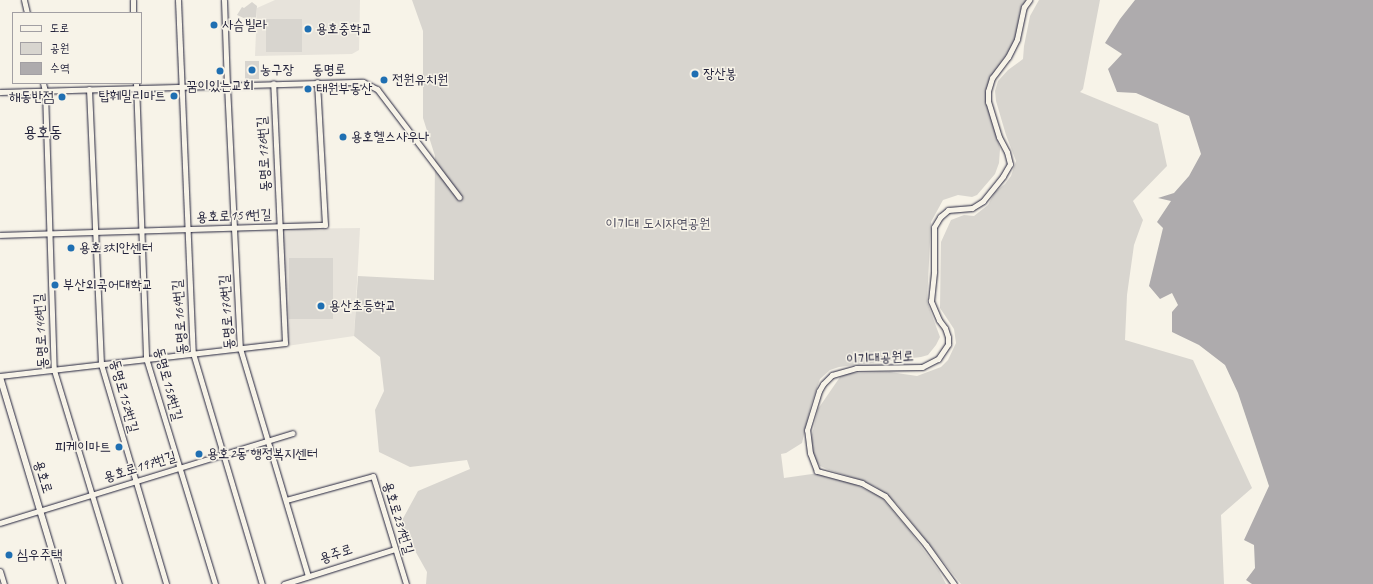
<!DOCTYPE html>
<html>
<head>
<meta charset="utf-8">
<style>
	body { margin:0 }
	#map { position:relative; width:1373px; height:584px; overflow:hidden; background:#f7f3e8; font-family:Caveat,"Poor Story",sans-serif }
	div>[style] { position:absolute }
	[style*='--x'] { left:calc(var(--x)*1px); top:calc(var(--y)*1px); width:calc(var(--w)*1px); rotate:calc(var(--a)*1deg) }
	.built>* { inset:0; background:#e7e3db }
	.green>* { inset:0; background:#d8d5cf; transform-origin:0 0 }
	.water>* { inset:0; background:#aeabad }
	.roads { filter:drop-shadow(0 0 1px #22223b) drop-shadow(0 0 1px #22223b) }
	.minor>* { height:5px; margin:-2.5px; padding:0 2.5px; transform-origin:2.5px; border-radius:2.5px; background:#f7f3e8 }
	.major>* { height:6px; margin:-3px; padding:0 3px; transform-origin:3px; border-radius:3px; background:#f7f3e8 }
	.dots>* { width:11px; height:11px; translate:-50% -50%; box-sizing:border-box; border:2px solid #f7f3e8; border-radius:50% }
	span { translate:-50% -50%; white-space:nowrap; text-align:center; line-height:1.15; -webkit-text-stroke:3px #f7f3e8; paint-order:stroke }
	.poi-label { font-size:14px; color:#22223b }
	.left { translate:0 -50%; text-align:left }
	.right { translate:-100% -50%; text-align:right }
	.street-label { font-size:14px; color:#22223b }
	.park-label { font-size:14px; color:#504f60 }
	.quarter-label { font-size:16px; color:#22223b }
	.legend { position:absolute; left:12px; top:12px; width:130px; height:72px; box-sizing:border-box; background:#f7f3e8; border:1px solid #a29fa3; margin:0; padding:5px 7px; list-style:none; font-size:12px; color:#22223b }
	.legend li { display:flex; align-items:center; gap:8px; height:20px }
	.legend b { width:20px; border:1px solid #a29fa3 }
</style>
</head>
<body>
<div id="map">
	<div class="built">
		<div style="clip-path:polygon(275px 0,360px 0,359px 50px,352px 54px,255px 56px,257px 8px)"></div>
		<div style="clip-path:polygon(360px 228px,354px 336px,287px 346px,282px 229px)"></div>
	</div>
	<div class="green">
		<div style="clip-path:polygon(412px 0,1026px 0,1020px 11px,1015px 42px,991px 77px,986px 94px,1000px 149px,999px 163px,995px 174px,977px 195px,972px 197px,958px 195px,943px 200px,931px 222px,927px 302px,940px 337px,936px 345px,928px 355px,921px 357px,839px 367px,830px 370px,820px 379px,811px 405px,802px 443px,786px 453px,781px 454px,784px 478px,819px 473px,826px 477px,850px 482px,881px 497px,909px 530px,939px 571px,946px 584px,426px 584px,427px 572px,400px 524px,418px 491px,470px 469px,467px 460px,410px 467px,379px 452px,375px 410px,384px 391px,380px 357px,354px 336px,358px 276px,434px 280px,435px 156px,423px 118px,423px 31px)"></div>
		<div style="clip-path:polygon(1039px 0,1100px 0,1083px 89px,1080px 92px,1158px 124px,1167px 166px,1133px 201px,1143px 220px,1134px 245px,1127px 295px,1125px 340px,1193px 360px,1252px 488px,1221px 515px,1224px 584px,961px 584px,897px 504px,876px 487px,861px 480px,829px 470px,820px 466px,814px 459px,811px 439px,818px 409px,840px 377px,849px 373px,890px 372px,917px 376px,941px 367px,948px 360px,956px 343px,954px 329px,940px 308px,941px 242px,951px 220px,964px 215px,974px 216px,988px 205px,995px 192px,1005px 184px,1011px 176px,1016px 161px,1006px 135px,996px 101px,995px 91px,998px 81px,1008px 70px,1023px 59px,1024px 46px,1030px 16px)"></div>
		<div style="clip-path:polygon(252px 2px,257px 6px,256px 19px,253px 18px,248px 20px,237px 15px,242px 7px,244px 8px)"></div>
		<div style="left:302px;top:19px;width:33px;height:36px;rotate:90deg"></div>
		<div style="left:259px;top:61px;width:18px;height:14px;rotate:90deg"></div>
		<div style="left:289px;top:258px;width:44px;height:61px"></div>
	</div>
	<div class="water">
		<div style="clip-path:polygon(1135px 0,1373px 0,1373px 584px,1252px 584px,1246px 580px,1255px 568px,1254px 545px,1244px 540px,1269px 486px,1238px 393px,1225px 365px,1199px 345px,1172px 332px,1172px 312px,1178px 305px,1172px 293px,1160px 299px,1149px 286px,1163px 228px,1157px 222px,1171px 201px,1158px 198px,1174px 193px,1189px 176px,1201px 154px,1189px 116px,1136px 93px,1117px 92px,1108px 69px,1122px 54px,1105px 43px,1120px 19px)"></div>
	</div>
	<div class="roads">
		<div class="minor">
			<div style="--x:24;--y:0;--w:13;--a:77"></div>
			<div style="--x:133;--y:0;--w:13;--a:90"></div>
			<div style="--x:178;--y:0;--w:353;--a:87.6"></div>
			<div style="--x:193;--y:353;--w:241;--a:73.4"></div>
			<div style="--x:224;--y:0;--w:85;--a:88"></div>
			<div style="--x:227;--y:85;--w:263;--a:87.2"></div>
			<div style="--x:240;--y:348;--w:238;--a:73.4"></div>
			<div style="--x:43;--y:83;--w:8;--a:76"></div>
			<div style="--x:45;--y:91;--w:279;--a:88.2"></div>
			<div style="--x:54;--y:370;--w:224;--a:73.1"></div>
			<div style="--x:136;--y:83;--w:275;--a:87.9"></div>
			<div style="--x:146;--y:358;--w:236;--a:73"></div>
			<div style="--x:89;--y:89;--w:275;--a:87.5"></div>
			<div style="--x:101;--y:364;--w:229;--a:73.5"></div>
			<div style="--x:0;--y:92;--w:363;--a:-1.6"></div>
			<div style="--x:363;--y:82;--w:16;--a:27"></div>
			<div style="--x:377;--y:89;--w:136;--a:52.8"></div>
			<div style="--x:0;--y:235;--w:325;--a:-1.8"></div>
			<div style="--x:325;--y:225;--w:143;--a:-93.2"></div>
			<div style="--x:0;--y:376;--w:287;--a:-6.6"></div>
			<div style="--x:285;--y:343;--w:260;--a:-92.6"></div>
			<div style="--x:286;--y:500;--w:90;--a:-15.4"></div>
			<div style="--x:373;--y:476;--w:113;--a:73"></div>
			<div style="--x:0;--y:523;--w:306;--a:-17.1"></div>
			<div style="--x:0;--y:571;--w:14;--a:73"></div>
			<div style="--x:284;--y:584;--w:116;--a:-17.5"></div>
			<div style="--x:954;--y:584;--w:48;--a:-125.7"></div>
			<div style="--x:926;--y:545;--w:64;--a:-129.9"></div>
			<div style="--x:885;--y:496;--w:26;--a:-151"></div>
			<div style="--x:862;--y:483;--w:47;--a:-165.1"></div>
			<div style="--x:817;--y:471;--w:19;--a:-111"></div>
			<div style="--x:810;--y:453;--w:23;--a:-97"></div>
			<div style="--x:807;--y:430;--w:41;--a:-72.9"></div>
			<div style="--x:819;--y:391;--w:8;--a:-60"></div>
			<div style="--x:823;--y:384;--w:13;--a:-45"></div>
			<div style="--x:832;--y:375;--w:25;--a:-16"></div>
			<div style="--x:856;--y:368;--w:66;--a:-0.9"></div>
			<div style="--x:922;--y:367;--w:18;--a:-27"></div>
			<div style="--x:938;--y:359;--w:18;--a:-56"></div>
			<div style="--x:948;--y:344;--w:7;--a:-90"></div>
			<div style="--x:948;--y:337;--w:9;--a:-108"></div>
			<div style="--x:945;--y:328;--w:10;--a:-127"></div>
			<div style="--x:939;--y:320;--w:21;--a:-113"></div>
			<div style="--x:931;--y:301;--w:30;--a:-84"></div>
			<div style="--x:934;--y:271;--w:44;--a:-90"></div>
			<div style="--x:934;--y:227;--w:12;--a:-59"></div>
			<div style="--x:940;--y:217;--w:11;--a:-41"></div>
			<div style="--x:948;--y:210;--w:24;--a:-5"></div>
			<div style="--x:972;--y:208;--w:13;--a:-32"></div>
			<div style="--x:983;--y:201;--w:32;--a:-51"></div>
			<div style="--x:1003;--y:176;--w:14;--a:-60"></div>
			<div style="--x:1010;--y:164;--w:12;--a:-104"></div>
			<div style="--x:1007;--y:152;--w:17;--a:-118"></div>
			<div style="--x:999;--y:137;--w:37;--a:-107"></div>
			<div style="--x:988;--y:102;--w:11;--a:-90"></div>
			<div style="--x:988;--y:91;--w:14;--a:-73"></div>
			<div style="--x:992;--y:78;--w:26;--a:-53"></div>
			<div style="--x:1008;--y:57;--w:20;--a:-63"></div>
			<div style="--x:1017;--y:39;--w:33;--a:-78"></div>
			<div style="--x:1024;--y:7;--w:9;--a:-54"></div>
		</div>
		<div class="major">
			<div style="--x:0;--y:377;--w:216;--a:73.3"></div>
		</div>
	</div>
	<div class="dots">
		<div style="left:214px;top:25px;background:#1f6fb2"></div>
		<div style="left:308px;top:29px;background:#1f6fb2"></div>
		<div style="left:252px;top:70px;background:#1f6fb2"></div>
		<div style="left:220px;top:71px;background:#1f6fb2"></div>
		<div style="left:695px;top:74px;background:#1f6fb2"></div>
		<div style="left:384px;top:80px;background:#1f6fb2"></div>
		<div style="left:308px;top:89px;background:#1f6fb2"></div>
		<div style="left:174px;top:96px;background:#1f6fb2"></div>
		<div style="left:62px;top:97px;background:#1f6fb2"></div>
		<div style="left:343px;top:137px;background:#1f6fb2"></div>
		<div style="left:71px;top:248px;background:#1f6fb2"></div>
		<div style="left:55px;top:285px;background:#1f6fb2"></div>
		<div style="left:321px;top:306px;background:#1f6fb2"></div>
		<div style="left:119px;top:447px;background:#1f6fb2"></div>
		<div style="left:199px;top:454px;background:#1f6fb2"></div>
		<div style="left:9px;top:555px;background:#1f6fb2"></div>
	</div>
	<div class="poi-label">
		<span class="left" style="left:222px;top:25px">사슴빌라</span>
		<span class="left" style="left:316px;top:29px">용호중학교</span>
		<span class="left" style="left:260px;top:70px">농구장</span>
		<span class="left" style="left:703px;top:74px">장산봉</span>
		<span class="left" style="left:392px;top:80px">전원유치원</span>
		<span style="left:220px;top:86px">꿈이있는교회</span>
		<span class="left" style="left:316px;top:89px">태원부동산</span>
		<span class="right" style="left:166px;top:96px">탑훼밀리마트</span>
		<span class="right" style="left:54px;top:97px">해동반점</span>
		<span class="left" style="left:351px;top:137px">용호헬스사우나</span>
		<span class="left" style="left:79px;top:248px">용호3치안센터</span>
		<span class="left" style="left:63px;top:285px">부산외국어대학교</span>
		<span class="left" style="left:329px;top:306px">용산초등학교</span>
		<span class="right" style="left:111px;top:447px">피케이마트</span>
		<span class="left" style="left:207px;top:454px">용호2동 행정복지센터</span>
		<span class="left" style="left:17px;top:555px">심우주택</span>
	</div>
	<div class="street-label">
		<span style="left:329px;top:70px;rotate:-1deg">동명로</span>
		<span style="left:264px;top:154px;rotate:-93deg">동명로176번길</span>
		<span style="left:234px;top:216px;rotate:-2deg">용호로159번길</span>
		<span style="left:227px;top:312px;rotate:-94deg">동명로170번길</span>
		<span style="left:180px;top:317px;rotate:-94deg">동명로164번길</span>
		<span style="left:41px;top:331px;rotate:-93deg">동명로146번길</span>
		<span style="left:880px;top:358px;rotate:-3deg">이기대공원로</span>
		<span style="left:168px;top:384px;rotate:75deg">동명로158번길</span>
		<span style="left:124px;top:396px;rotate:75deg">동명로152번길</span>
		<span style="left:140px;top:467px;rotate:-17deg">용호로197번길</span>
		<span style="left:43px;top:477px;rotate:73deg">용호로</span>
		<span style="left:398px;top:518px;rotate:73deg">용호로231번길</span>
		<span style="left:336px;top:554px;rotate:-18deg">용주로</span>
	</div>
	<div class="park-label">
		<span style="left:658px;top:224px">이기대 도시자연공원</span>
	</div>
	<div class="quarter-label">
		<span style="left:43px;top:132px">용호동</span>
	</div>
	<ul class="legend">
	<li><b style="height:5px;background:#f7f3e8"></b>도로</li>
	<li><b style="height:11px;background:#d8d5cf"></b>공원</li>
	<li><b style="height:11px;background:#aeabad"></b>수역</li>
	</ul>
</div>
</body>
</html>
